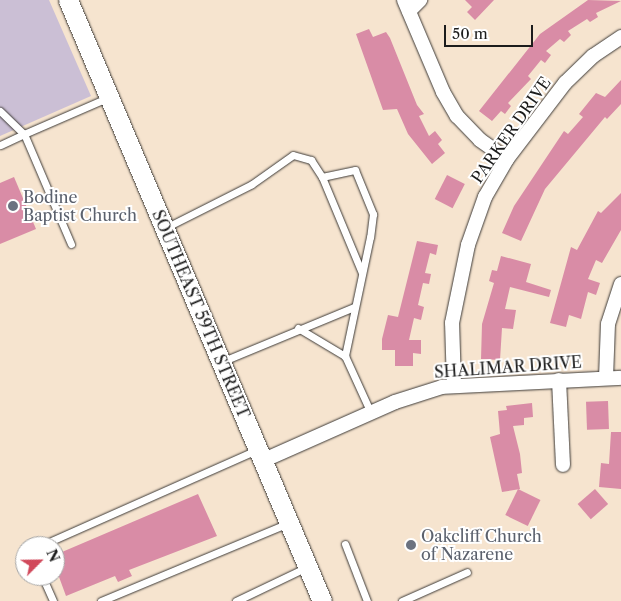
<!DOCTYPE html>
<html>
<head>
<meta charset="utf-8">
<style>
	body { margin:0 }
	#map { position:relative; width:621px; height:601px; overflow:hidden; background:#f6e4cf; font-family:"Libre Caslon Text",serif }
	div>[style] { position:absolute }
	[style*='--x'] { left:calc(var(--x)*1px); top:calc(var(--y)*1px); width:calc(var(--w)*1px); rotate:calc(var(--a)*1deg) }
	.industrial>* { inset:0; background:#cbbfd5 }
	.building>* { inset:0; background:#d98ca6; transform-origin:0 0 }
	.roads { filter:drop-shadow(0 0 1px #3d3a37) drop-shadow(0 0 1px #3d3a37) }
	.lane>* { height:7px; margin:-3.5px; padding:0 3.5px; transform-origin:3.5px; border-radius:3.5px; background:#fff }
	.street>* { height:14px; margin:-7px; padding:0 7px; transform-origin:7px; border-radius:7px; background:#fff }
	.secondary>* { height:19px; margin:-9.5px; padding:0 9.5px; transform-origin:9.5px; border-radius:9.5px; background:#fff }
	.dots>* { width:14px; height:14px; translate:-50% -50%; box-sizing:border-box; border:2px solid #fff; border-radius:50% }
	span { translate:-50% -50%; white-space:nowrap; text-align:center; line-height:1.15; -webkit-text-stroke:4px #fff; paint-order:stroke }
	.street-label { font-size:16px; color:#1c1c1c }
	.worship-label { font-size:16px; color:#5b616d }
	.left { translate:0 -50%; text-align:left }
	.north { position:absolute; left:15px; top:536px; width:50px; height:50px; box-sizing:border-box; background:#fff; border:1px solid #a4a4a4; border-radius:50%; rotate:67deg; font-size:14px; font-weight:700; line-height:20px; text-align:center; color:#1c1c1c }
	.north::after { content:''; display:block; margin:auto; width:18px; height:22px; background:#d1495b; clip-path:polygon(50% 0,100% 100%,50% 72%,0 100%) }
	.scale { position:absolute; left:444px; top:25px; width:89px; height:22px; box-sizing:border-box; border:2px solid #1c1c1c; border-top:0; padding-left:6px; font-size:15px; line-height:18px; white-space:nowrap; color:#1c1c1c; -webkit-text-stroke:4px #fff; paint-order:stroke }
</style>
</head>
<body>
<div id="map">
	<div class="industrial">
		<div style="clip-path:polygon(0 0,49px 0,91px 96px,0 136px)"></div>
	</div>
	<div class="building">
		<div style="clip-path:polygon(465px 0,494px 0,475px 20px,467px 12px,472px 7px)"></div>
		<div style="clip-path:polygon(588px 0,621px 1px,596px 13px,598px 17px,590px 22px,587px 19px,568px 31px,571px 35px,564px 42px,560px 39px,546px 51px,551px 55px,545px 63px,541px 60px,528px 76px,531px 79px,508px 103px,511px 106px,505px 114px,501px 111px,492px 121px,479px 111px,540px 34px)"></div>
		<div style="clip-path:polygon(369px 29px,373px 37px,386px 32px,390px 38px,417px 105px,424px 114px,419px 116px,429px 136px,435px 131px,442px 140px,438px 144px,445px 153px,432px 164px,408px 134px,397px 109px,383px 110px,356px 34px)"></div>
		<div style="clip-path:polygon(621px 80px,621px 104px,607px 119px,605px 117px,545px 189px,521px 241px,502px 233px,514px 206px,564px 131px,568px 134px,583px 117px,579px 114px,596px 93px,605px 97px)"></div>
		<div style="left:447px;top:175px;width:20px;height:27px;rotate:27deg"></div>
		<div style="clip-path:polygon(14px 177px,36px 229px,0 244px,0 183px)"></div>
		<div style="clip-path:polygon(621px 193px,621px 230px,602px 263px,596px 260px,588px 279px,600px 283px,596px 295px,588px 292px,581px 319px,569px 315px,566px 327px,550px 323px,571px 247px,577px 250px,598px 211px,601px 213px)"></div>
		<div style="clip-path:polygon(417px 241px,438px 245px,436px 255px,430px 253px,425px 273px,431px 274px,429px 284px,423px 283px,418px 305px,424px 307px,421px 320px,414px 318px,409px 340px,421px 340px,421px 354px,413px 353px,413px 366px,395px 366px,395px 350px,382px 350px,382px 339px,388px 315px,398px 317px)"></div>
		<div style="clip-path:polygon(501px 256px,531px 264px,526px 282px,551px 290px,549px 297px,510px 287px,505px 309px,516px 310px,513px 329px,502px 328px,500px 360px,481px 359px,482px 324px,494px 283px,489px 281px,492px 270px,497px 271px)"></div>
		<div style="left:608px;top:401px;width:28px;height:22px;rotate:88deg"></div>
		<div style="clip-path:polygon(532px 403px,533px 417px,524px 418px,524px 425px,513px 426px,520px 454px,522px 473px,517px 474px,520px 489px,502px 492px,490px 437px,500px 434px,498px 411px,507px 410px,506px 406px)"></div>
		<div style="clip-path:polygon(611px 432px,621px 432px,621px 489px,599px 487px,601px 463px,609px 464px)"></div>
		<div style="left:518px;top:489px;width:25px;height:29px;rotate:26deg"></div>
		<div style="left:595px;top:489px;width:20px;height:23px;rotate:49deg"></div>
		<div style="clip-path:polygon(198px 494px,217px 536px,129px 570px,132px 576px,118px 582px,115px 576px,66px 596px,55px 566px,55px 555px)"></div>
	</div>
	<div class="roads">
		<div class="lane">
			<div style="--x:0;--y:111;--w:33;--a:44"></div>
			<div style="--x:24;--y:134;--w:26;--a:155"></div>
			<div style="--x:165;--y:228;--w:97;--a:-26.8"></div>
			<div style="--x:252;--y:184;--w:50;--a:-35.3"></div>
			<div style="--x:293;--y:155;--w:19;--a:16"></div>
			<div style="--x:311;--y:160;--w:20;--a:57"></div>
			<div style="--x:71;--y:244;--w:120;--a:-113.1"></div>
			<div style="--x:24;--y:134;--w:93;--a:-23.5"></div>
			<div style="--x:362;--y:273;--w:104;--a:-112.6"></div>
			<div style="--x:322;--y:177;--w:34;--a:-12"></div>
			<div style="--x:355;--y:170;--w:48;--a:67.8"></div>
			<div style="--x:373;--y:214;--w:23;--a:97"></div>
			<div style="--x:370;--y:237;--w:122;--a:101.9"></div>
			<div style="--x:345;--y:356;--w:63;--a:65.5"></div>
			<div style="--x:298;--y:328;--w:55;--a:30.8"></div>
			<div style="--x:221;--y:362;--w:144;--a:-22.5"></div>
			<div style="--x:345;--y:544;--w:61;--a:68.9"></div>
			<div style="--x:40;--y:546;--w:237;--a:-23.9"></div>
			<div style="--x:42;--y:576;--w:27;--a:66"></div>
			<div style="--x:101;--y:601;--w:203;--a:-22.6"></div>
			<div style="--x:236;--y:601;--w:79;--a:-25.6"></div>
			<div style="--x:402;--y:601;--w:71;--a:-24"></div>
		</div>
		<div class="street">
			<div style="--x:404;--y:0;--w:100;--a:67"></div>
			<div style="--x:443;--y:92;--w:28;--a:60"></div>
			<div style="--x:457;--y:116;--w:33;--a:46"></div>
			<div style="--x:480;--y:140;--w:33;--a:35"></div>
			<div style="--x:409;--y:11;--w:16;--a:-45"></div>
			<div style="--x:606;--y:378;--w:54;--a:-87.9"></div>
			<div style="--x:608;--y:324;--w:42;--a:-72"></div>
			<div style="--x:559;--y:380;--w:85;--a:87.3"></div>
			<div style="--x:454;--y:385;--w:62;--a:-91.8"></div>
			<div style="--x:452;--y:323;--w:80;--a:-78.4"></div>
			<div style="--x:468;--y:245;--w:51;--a:-70.5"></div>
			<div style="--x:485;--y:197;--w:44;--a:-59.9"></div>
			<div style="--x:507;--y:159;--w:96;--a:-52.7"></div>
			<div style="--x:565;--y:83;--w:39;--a:-44"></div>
			<div style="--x:593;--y:56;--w:34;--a:-34"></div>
			<div style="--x:262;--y:461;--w:145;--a:-23.9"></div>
			<div style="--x:395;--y:402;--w:49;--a:-17.7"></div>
			<div style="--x:442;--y:387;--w:179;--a:-2.9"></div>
		</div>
		<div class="secondary">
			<div style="--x:68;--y:0;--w:652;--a:67.09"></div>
		</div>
	</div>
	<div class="dots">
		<div style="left:13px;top:206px;background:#6b7280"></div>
		<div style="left:411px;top:545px;background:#6b7280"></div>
	</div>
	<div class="street-label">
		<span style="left:511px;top:130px;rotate:-55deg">PARKER DRIVE</span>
		<span style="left:201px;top:314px;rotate:67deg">SOUTHEAST 59TH STREET</span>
		<span style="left:508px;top:367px;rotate:-4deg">SHALIMAR DRIVE</span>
	</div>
	<div class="worship-label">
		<span class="left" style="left:23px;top:206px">Bodine<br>Baptist Church</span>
		<span class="left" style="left:421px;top:545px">Oakcliff Church<br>of Nazarene</span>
	</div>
	<div class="north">N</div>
	<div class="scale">50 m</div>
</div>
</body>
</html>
